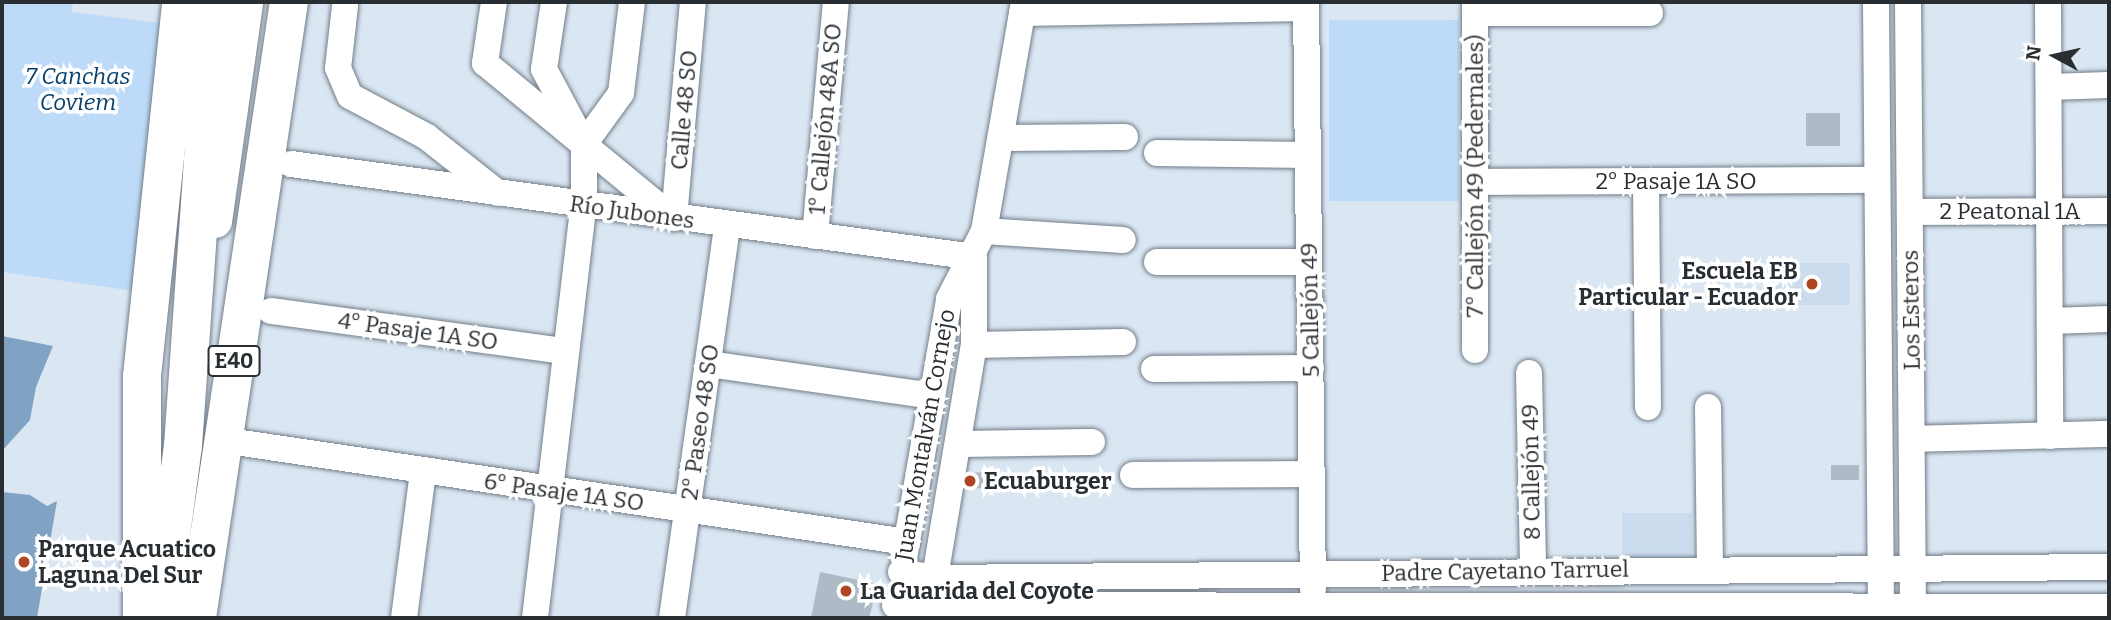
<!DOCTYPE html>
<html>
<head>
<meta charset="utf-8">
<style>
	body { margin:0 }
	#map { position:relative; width:2111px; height:620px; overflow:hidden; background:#dae7f3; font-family:Bitter,serif }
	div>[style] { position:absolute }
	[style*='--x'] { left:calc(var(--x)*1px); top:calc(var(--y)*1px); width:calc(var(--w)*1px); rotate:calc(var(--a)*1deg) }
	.built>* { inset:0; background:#cadcee; transform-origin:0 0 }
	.green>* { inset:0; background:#bddbf8; transform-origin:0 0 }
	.water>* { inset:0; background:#80a2c3 }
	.building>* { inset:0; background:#aebac6; transform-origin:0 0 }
	.roads { filter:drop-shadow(0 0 2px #727d88) drop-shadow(0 0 2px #727d88) }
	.minor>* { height:26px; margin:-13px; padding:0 13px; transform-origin:13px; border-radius:13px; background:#fff }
	.major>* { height:33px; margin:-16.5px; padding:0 16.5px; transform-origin:16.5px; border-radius:16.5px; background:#fff }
	.highway>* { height:38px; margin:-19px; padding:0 19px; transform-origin:19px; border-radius:19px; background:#fff }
	.dots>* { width:19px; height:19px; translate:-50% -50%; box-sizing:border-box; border:4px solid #fff; border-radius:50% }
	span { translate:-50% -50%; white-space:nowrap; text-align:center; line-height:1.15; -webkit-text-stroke:7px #fff; paint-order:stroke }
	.shield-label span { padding:2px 5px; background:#fff; border:2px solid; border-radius:5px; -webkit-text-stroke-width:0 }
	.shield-label { font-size:21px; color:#292e32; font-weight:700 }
	.park-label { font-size:23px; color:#08406b; font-style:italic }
	.street-label { font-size:23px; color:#292e32 }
	.poi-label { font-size:23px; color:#292e32; font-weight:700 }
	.right { translate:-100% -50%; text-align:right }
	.left { translate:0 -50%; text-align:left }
	.frame { position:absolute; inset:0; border:4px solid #292e32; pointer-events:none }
	.north { position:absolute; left:2020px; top:21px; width:70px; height:70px; -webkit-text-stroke:5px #fff; paint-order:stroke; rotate:278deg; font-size:19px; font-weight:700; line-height:28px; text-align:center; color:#292e32 }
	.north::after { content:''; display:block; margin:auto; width:24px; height:32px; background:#292e32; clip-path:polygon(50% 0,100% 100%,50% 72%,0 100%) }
</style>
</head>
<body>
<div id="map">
	<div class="built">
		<div style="left:1850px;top:263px;width:42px;height:76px;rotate:90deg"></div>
		<div style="left:1622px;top:513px;width:70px;height:46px"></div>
	</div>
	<div class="green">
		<div style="clip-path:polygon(2px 2px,73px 2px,72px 12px,160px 23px,134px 291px,2px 272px)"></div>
		<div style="left:1329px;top:20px;width:130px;height:181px"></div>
	</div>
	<div class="water">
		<div style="clip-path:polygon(2px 336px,53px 346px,36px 387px,30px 420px,2px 451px)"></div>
		<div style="clip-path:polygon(2px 492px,30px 495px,47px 506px,57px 501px,37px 618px,2px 618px)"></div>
	</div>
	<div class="building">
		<div style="left:1806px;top:113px;width:34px;height:33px"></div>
		<div style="left:1859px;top:465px;width:15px;height:28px;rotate:90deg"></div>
		<div style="clip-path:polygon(985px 472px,986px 488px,966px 489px,968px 473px)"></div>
		<div style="clip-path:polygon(820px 572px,878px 584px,869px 618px,811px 618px)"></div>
	</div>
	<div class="roads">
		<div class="minor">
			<div style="--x:494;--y:2;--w:62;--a:98.4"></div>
			<div style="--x:485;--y:63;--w:242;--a:39.5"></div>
			<div style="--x:1306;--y:2;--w:587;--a:89.32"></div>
			<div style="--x:1475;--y:2;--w:348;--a:90"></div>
			<div style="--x:1876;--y:2;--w:616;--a:89.53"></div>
			<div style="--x:1908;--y:2;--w:616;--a:89.53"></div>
			<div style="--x:2048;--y:2;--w:434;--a:89.7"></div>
			<div style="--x:345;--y:6;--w:62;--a:96.4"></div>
			<div style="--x:338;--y:68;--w:30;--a:67"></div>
			<div style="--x:350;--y:96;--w:87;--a:28"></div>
			<div style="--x:427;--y:137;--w:90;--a:38.3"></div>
			<div style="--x:1022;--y:13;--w:284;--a:-1"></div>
			<div style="--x:1475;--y:13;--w:175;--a:0"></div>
			<div style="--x:2049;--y:87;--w:60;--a:-1.9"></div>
			<div style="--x:1001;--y:138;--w:124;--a:-0.5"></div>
			<div style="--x:584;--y:144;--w:63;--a:-54"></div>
			<div style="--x:621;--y:93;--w:92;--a:-83.1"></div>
			<div style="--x:1157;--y:153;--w:151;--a:0.8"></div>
			<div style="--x:291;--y:164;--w:689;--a:7.75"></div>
			<div style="--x:1475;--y:182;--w:402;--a:-0.3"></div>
			<div style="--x:1646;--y:182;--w:225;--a:89.5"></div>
			<div style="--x:1910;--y:212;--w:199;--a:-0.3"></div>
			<div style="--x:674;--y:218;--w:217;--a:-85"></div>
			<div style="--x:984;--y:231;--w:139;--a:3.7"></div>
			<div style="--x:815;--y:236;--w:235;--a:-84.9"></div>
			<div style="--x:1157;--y:262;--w:152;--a:0"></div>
			<div style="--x:271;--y:311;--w:296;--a:7.8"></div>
			<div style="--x:2050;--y:321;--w:59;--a:-1.9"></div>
			<div style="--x:974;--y:345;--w:149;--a:-1.2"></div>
			<div style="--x:708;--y:364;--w:226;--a:8.1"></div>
			<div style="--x:1154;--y:369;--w:157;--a:-0.4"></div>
			<div style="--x:1529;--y:373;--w:197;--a:88.8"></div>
			<div style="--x:1708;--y:407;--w:161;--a:89.3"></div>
			<div style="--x:1912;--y:439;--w:197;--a:-1.5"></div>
			<div style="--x:222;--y:440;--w:693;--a:8.47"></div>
			<div style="--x:958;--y:444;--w:134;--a:-0.9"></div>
			<div style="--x:1133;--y:475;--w:179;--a:-0.3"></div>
			<div style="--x:904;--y:558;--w:263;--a:-80.1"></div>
			<div style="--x:949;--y:299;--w:76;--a:-62.8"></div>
			<div style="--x:984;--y:231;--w:232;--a:-80.1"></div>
			<div style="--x:901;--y:572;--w:35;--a:10"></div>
			<div style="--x:935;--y:578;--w:1174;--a:-0.54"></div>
			<div style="--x:932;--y:595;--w:254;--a:-80.5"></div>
			<div style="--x:974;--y:345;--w:88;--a:-90"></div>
			<div style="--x:895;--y:605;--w:1214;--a:0.09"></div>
			<div style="--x:404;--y:618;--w:148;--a:-82.6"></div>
			<div style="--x:535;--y:618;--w:417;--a:-83.3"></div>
			<div style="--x:584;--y:204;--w:60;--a:-90"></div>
			<div style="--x:584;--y:144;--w:85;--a:-118.1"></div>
			<div style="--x:544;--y:69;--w:68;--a:-81.5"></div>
			<div style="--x:672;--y:618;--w:396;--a:-82"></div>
		</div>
		<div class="major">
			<div style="--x:215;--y:221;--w:221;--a:-81.9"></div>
		</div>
		<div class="highway">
			<div style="--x:142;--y:617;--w:241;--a:-90"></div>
			<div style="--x:142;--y:376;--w:376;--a:-84"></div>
			<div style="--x:160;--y:618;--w:174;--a:-82.4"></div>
			<div style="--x:183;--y:446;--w:445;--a:-86"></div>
			<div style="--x:197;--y:618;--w:623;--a:-81.51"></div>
		</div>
	</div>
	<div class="dots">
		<div style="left:1812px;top:284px;background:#ae4624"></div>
		<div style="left:970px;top:481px;background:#ae4624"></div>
		<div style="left:24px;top:562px;background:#ae4624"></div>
		<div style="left:846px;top:591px;background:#ae4624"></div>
	</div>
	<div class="shield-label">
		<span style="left:234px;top:361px">E40</span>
	</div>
	<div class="park-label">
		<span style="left:78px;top:89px">7 Canchas<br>Coviem</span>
	</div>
	<div class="street-label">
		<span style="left:684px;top:110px;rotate:-85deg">Calle 48 SO</span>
		<span style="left:825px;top:119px;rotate:-85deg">1° Callejón 48A SO</span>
		<span style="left:1475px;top:176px;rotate:-90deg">7° Callejón 49 (Pedernales)</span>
		<span style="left:1676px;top:181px">2° Pasaje 1A SO</span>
		<span style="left:2010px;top:211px">2 Peatonal 1A</span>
		<span style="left:632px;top:212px;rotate:8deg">Río Jubones</span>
		<span style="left:1310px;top:310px;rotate:-91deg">5 Callejón 49</span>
		<span style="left:1911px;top:310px;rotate:-91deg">Los Esteros</span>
		<span style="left:418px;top:331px;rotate:8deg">4° Pasaje 1A SO</span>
		<span style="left:700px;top:422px;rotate:-82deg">2° Paseo 48 SO</span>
		<span style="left:925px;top:435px;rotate:-80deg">Juan Montalván Cornejo</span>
		<span style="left:1531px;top:472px;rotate:-91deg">8 Callejón 49</span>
		<span style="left:564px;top:492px;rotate:8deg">6° Pasaje 1A SO</span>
		<span style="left:1505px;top:571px;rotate:-1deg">Padre Cayetano Tarruel</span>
	</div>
	<div class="poi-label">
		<span class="right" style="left:1798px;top:284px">Escuela EB<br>Particular - Ecuador</span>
		<span class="left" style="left:984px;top:481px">Ecuaburger</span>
		<span class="left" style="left:38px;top:562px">Parque Acuatico<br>Laguna Del Sur</span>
		<span class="left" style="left:860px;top:591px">La Guarida del Coyote</span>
	</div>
	<div class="frame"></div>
	<div class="north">N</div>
</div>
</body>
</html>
